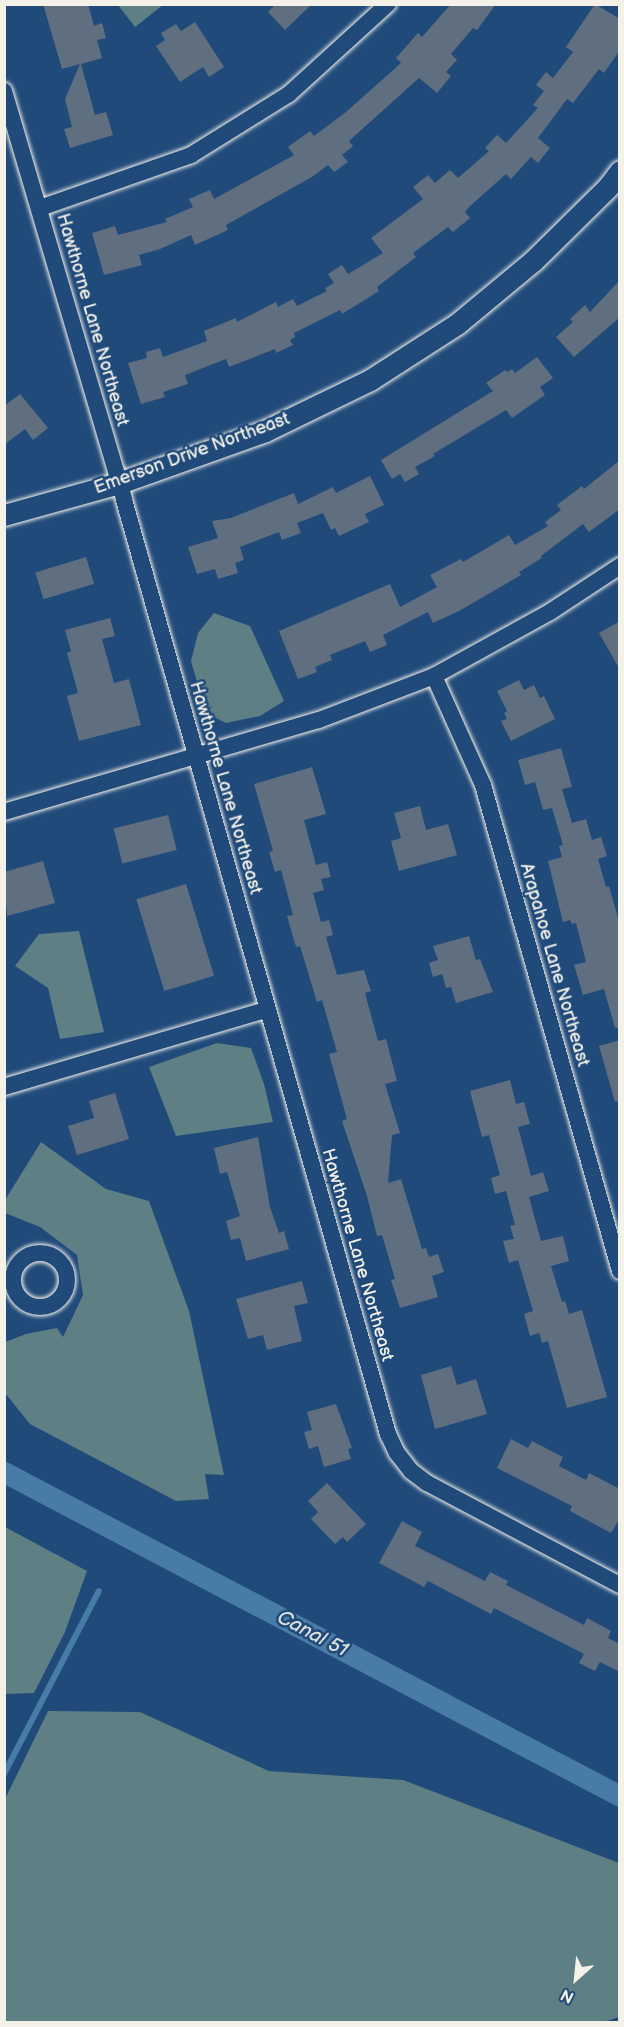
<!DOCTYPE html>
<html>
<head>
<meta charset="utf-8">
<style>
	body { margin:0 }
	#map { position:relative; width:624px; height:2027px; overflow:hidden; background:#1f4a7a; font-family:"Balsamiq Sans",sans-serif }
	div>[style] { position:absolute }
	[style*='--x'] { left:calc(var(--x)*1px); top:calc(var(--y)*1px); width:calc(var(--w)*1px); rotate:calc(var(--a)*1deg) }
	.green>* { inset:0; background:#5e7f83 }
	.stream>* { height:6px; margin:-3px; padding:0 3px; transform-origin:3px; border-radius:3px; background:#487ca6 }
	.canal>* { height:21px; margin:-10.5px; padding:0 10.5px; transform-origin:10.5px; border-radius:10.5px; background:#487ca6 }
	.building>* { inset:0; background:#5f6f7f; transform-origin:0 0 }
	.roads { filter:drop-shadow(0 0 2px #f4f1e8) drop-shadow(0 0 2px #f4f1e8) }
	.minor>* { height:16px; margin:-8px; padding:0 8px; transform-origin:8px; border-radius:8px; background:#1f4a7a }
	.minor>.ring { margin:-8px; padding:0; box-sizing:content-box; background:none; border:16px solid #1f4a7a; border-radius:50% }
	.tertiary>* { height:21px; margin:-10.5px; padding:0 10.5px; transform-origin:10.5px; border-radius:10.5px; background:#1f4a7a }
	span { translate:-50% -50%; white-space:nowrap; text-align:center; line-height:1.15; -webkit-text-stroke:5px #1f4a7a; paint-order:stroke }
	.street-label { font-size:18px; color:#f4f1e8 }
	.water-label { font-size:20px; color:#dadfde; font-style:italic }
	.frame { position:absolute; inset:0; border:6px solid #f4f1e8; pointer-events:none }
	.north { position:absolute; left:546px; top:1949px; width:60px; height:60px; -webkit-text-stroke:4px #1f4a7a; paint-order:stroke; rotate:207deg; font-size:16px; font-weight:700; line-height:24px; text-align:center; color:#f4f1e8 }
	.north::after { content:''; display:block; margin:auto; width:21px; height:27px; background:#f4f1e8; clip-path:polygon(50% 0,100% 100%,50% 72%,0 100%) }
</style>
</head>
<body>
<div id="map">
	<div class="green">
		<div style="clip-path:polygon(118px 5px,118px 4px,163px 5px,135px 27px)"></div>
		<div style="clip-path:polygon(214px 613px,250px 626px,284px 701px,260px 716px,226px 723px,206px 713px,191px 661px,198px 633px)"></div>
		<div style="clip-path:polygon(79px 931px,104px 1032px,60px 1039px,48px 988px,15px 966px,39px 934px)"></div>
		<div style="clip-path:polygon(217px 1043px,251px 1048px,264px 1084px,273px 1122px,176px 1136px,149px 1067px)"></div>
		<div style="clip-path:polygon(41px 1142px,106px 1189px,149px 1201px,189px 1311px,224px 1475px,205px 1474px,209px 1499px,176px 1501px,30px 1424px,5px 1393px,5px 1342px,26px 1334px,57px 1328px,63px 1337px,83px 1295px,77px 1255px,40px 1227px,5px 1213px,5px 1200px)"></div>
		<div style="clip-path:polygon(5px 1527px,87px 1571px,65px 1632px,34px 1693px,5px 1694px)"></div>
		<div style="clip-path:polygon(48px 1711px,140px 1712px,269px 1771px,403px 1780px,619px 1863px,619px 2017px,604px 2022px,5px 2022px,5px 1799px)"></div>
	</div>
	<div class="stream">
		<div style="--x:4;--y:1774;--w:206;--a:-62.6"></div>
	</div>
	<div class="canal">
		<div style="--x:4;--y:1472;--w:696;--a:27.74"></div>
	</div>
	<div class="building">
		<div style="clip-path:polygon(43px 4px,88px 4px,94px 26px,102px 23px,106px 38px,97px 40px,102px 58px,81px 64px,95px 115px,106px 112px,113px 135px,70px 148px,64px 129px,72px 127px,65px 99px,80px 64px,62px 69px)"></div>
		<div style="clip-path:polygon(276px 4px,312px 4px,285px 30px,268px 12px)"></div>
		<div style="clip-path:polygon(451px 4px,496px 4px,477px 30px,473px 28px,451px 54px,457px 60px,446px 72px,451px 76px,437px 93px,419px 78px,349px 141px,353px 146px,342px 155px,348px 162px,334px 172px,328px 165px,312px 177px,226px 225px,228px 230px,195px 245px,191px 235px,160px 249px,139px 255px,142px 265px,104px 275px,92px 233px,115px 226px,118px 235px,167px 222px,165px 219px,193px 207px,189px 199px,210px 190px,214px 199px,294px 155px,288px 147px,310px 131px,314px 136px,346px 112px,401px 63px,396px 58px,418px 33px,422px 37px)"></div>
		<div style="clip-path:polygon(595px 4px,620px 19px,620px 50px,604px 73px,599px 69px,573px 103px,567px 99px,538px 138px,550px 148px,538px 163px,531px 157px,511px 179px,506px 174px,469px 207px,465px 212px,470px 218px,453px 232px,448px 227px,413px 253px,416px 257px,377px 287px,379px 291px,371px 296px,342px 314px,340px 310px,294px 333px,295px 337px,290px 340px,293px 345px,276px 353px,275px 349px,229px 367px,226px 359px,185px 375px,188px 384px,163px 392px,165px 397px,141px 404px,128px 363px,147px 358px,146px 352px,160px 348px,163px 357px,207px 341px,204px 331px,236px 318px,237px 322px,276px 302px,278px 307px,293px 299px,297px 306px,327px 291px,325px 288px,334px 283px,328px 274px,342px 265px,348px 274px,383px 253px,371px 238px,423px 199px,413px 187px,428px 175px,435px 183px,450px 170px,458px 178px,489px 151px,485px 148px,497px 135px,506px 143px,538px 108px,533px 105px,544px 91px,536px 85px,546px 72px,553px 78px,573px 52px,566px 47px)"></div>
		<div style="clip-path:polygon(195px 22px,224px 67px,209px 77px,203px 67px,180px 82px,156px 46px,165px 40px,161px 33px,176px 24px,181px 31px)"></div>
		<div style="clip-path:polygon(620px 280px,620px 317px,574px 357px,556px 337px,573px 322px,570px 319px,585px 305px,590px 312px)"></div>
		<div style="clip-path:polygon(537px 357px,553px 378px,540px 387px,545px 395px,512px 418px,506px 410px,433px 454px,435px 456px,415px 467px,419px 474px,405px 482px,400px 474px,392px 479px,381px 460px,493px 391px,486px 383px,505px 370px,507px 372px,512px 369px,515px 373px)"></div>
		<div style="clip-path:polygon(20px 394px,48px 428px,33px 440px,25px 429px,4px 445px,4px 406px)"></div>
		<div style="clip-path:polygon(620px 460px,620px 509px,589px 532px,583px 524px,541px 556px,542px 558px,519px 572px,521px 575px,459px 611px,433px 623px,428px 612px,383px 635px,387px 645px,370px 652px,365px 641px,330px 655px,332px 660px,315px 667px,317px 672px,298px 679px,279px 631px,390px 584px,400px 607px,437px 587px,430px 575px,461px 559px,463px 562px,509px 535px,515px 545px,548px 526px,545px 522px,561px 510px,557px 505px,582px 486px,584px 489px)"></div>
		<div style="clip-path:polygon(370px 476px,384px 505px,365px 514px,369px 522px,339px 536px,335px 528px,331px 530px,323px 513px,297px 523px,301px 533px,282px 540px,279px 532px,240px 547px,244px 560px,235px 563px,238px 573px,218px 579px,215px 569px,197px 574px,188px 547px,218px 538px,212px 521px,231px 518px,294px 493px,298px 504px,333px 487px,336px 493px)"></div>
		<div style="left:86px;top:557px;width:28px;height:53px;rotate:73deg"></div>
		<div style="clip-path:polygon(110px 618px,115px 636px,102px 639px,114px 683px,129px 679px,141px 725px,79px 741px,67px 696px,78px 693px,67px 653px,71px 651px,65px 630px)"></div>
		<div style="clip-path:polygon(620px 621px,620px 670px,599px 633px)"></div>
		<div style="clip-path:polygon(519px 680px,524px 690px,534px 685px,540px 698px,544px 696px,555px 719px,511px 741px,501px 721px,507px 719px,504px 713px,507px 711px,497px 691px)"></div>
		<div style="clip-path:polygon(561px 748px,572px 787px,562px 789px,572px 823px,586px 819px,592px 840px,601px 837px,607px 856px,598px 859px,606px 887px,609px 886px,620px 925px,620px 1028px,615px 1028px,604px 989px,583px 995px,574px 965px,586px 962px,576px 923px,572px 924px,570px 920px,563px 922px,548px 861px,562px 857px,559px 846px,563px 845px,552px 808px,543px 810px,535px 782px,525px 785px,518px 760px)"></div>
		<div style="clip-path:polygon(312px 767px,326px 814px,304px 820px,316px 865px,327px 862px,331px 877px,321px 879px,324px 890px,313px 893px,321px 922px,329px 920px,333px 935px,326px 937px,337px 975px,364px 970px,371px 991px,365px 993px,378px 1041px,386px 1039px,397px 1081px,385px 1084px,400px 1133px,392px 1135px,388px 1183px,401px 1179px,422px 1249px,426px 1248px,429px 1257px,438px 1254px,444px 1272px,432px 1276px,438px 1297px,400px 1308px,391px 1280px,395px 1279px,382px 1235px,377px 1236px,367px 1196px,342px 1121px,347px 1119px,329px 1054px,337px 1052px,322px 1000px,317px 1002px,300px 946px,296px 947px,287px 916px,293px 915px,281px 870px,275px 872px,269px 852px,273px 851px,254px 784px)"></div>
		<div style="clip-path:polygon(420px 806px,426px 830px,448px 824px,457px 855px,399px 871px,391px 841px,401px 838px,394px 813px)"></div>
		<div style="left:168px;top:815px;width:36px;height:56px;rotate:76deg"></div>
		<div style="clip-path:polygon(43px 861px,55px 903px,7px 916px,4px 872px)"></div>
		<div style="left:186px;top:884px;width:96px;height:52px;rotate:73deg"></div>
		<div style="clip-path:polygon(469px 936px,476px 960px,480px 959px,493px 992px,456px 1003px,451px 987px,446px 988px,442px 974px,433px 977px,429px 963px,438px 960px,433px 946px)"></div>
		<div style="clip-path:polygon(620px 1040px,620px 1101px,615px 1102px,599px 1046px)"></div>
		<div style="clip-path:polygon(510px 1080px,516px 1104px,524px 1102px,530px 1124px,518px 1127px,531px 1176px,543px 1172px,549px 1191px,529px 1197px,541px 1241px,563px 1236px,569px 1261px,551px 1266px,562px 1302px,565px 1301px,569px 1314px,582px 1310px,607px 1397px,567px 1408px,548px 1341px,542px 1343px,539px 1333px,530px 1336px,524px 1314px,533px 1311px,518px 1260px,509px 1263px,503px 1241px,514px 1239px,510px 1226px,515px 1225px,506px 1191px,495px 1194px,491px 1178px,500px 1175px,489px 1135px,482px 1137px,470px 1091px)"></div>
		<div style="clip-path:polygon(115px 1093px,129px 1139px,77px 1155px,68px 1126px,94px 1118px,89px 1101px)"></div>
		<div style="clip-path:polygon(258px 1137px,270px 1207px,279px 1233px,284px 1231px,289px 1249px,246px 1261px,240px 1238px,231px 1240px,226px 1221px,240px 1216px,227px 1172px,220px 1174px,214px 1148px)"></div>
		<div style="clip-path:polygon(302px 1281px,308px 1303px,294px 1306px,302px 1341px,267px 1350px,263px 1335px,248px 1339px,236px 1299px)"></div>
		<div style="clip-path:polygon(451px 1366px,457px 1385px,476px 1379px,487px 1414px,435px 1429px,421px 1375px)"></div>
		<div style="clip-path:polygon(336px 1404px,352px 1448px,348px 1449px,351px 1459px,324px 1467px,318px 1446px,309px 1449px,304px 1432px,312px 1430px,307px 1412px)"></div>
		<div style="clip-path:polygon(511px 1439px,528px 1448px,532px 1441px,563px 1457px,559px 1466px,586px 1480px,589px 1473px,620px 1489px,620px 1518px,611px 1533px,570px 1511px,572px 1506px,497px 1468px)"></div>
		<div style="clip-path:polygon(327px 1483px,366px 1524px,347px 1542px,343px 1537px,335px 1544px,311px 1519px,318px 1512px,308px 1501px)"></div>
		<div style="clip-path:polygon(402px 1521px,422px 1532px,415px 1546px,485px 1581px,490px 1572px,508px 1581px,506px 1585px,584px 1625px,587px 1618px,611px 1631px,608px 1638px,620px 1644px,620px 1672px,600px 1662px,595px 1671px,579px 1663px,584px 1654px,494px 1608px,491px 1614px,428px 1581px,424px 1587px,379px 1563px)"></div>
	</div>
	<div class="roads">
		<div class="minor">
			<div style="--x:4;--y:91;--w:426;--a:73.6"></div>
			<div style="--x:124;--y:500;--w:971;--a:74.22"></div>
			<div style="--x:388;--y:1434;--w:21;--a:65"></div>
			<div style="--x:397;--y:1453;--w:23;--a:52"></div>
			<div style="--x:411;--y:1471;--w:20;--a:37"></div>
			<div style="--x:427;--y:1483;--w:218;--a:27.9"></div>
			<div style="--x:40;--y:208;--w:160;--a:-19.3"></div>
			<div style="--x:191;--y:155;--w:115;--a:-31.9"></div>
			<div style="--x:289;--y:94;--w:134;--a:-42.3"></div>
			<div style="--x:434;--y:676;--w:120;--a:65.8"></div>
			<div style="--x:483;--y:785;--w:505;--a:74.26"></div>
			<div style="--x:4;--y:812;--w:328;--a:-16.3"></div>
			<div style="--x:319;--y:720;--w:123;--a:-20.9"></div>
			<div style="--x:434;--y:676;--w:132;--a:-28.9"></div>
			<div style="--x:550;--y:612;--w:84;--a:-33.3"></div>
			<div style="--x:4;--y:1087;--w:273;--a:-16.4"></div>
			<div class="ring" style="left:13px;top:1253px;width:38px;height:38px"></div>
		</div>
		<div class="tertiary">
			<div style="--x:4;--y:515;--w:119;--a:-15.5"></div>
			<div style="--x:119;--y:483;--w:155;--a:-19.6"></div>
			<div style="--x:265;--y:431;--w:117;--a:-25.9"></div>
			<div style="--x:370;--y:380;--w:103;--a:-32.8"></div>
			<div style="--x:457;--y:324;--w:99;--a:-39.7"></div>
			<div style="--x:533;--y:261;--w:105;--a:-44.6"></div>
			<div style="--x:608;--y:187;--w:20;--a:-53"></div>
		</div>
	</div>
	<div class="street-label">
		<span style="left:92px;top:320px;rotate:74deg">Hawthorne Lane Northeast</span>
		<span style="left:192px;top:454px;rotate:-20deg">Emerson Drive Northeast</span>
		<span style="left:225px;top:788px;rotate:74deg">Hawthorne Lane Northeast</span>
		<span style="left:554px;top:965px;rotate:74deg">Arapahoe Lane Northeast</span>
		<span style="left:357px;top:1255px;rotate:74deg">Hawthorne Lane Northeast</span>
	</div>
	<div class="water-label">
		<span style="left:312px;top:1634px;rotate:28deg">Canal 51</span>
	</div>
	<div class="frame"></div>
	<div class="north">N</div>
</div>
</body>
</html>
